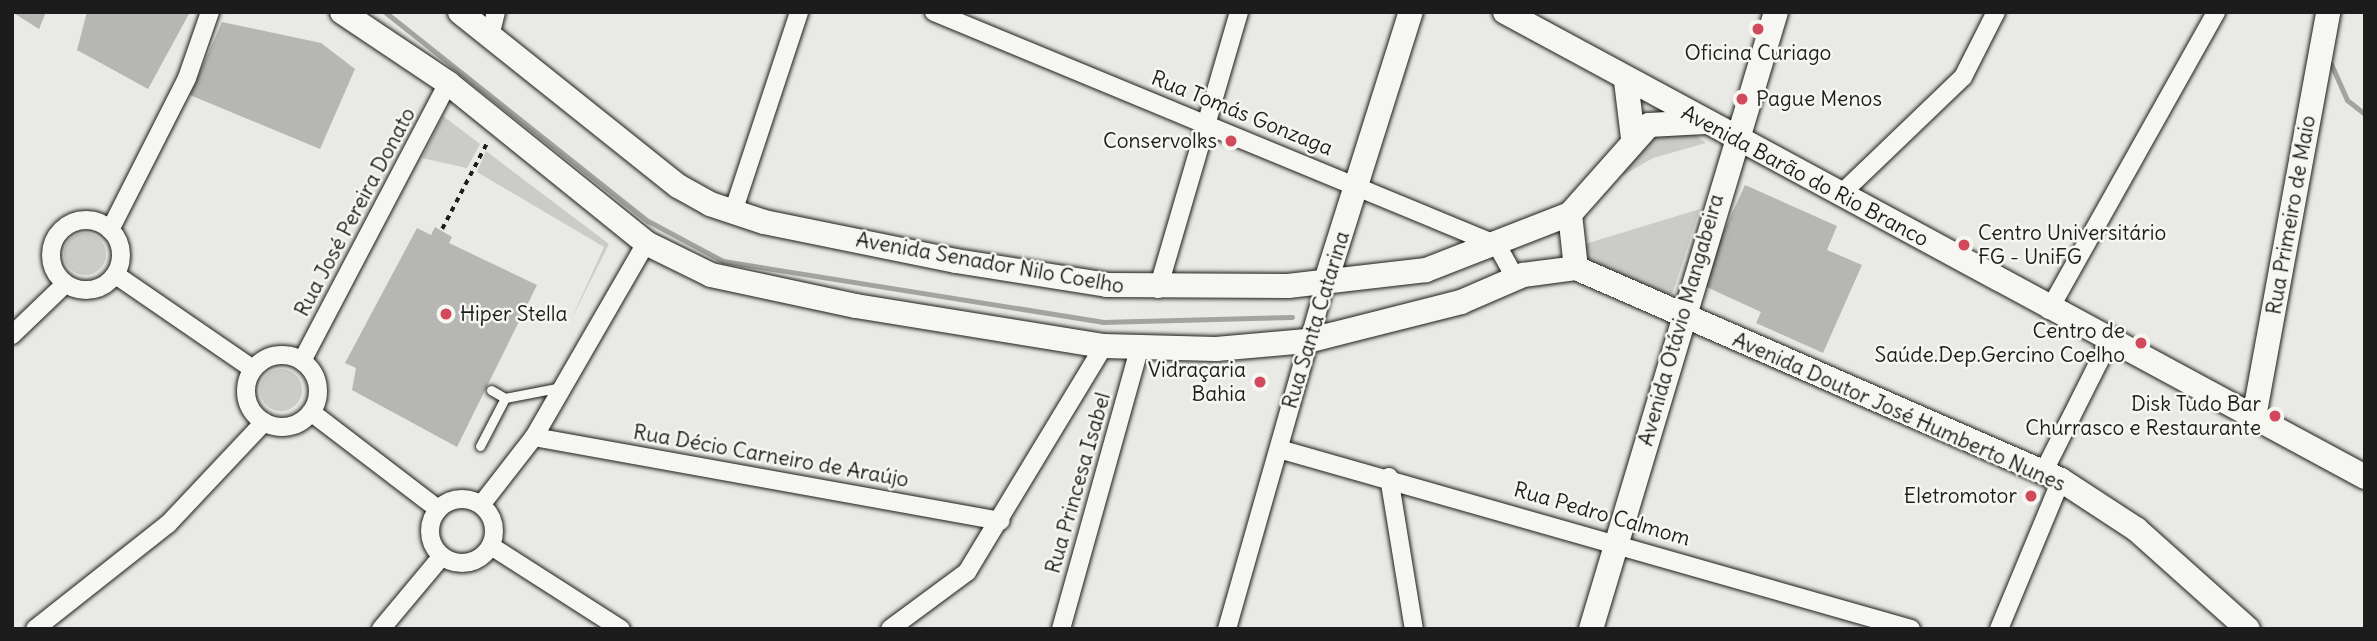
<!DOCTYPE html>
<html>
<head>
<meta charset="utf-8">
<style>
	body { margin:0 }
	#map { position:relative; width:2377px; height:641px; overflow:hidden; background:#e9e9e5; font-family:Delius,sans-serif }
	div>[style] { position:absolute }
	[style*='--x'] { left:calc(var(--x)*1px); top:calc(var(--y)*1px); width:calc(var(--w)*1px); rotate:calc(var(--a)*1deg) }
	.green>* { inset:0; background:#cbcbc7 }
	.round { border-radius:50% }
	.stream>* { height:5px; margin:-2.5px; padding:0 2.5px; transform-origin:2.5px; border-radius:2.5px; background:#a3a3a1 }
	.building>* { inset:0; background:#b6b6b3 }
	.path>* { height:3.5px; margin-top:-1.75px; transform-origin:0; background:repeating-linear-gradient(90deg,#1c1c1c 0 5px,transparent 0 10px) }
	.roads { filter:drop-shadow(0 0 2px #1c1c1c) drop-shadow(0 0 2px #1c1c1c) }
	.lane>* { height:9px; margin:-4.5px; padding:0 4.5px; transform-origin:4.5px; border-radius:4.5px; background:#f6f6f2 }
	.street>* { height:18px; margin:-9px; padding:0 9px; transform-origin:9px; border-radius:9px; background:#f6f6f2 }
	.street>.ring { margin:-9px; padding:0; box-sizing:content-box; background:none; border:18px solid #f6f6f2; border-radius:50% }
	.secondary>* { height:24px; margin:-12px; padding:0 12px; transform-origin:12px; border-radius:12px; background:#f6f6f2 }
	.dots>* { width:19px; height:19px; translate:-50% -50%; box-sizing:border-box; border:4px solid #f6f6f2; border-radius:50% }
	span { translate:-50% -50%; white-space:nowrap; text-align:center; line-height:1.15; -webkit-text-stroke:5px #f6f6f2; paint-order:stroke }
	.poi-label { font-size:21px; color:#1c1c1c }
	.left { translate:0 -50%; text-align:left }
	.right { translate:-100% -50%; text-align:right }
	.street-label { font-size:21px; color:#1c1c1c }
	.frame { position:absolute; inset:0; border:14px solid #1c1c1c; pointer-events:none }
</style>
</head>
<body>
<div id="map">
	<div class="green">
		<div style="clip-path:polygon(443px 116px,480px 144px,467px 168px,422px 158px)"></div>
		<div style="clip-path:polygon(1683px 125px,1706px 143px,1653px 158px,1622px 176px,1641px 135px)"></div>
		<div style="clip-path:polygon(486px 151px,609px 244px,571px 320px,604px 247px,477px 172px)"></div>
		<div style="clip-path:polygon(1700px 209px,1673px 292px,1666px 297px,1585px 264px,1585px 244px)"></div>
		<div class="round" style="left:64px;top:233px;width:42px;height:42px"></div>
		<div class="round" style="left:260px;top:369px;width:42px;height:42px"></div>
	</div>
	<div class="stream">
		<div style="--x:385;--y:12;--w:336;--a:38.5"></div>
		<div style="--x:648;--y:221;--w:85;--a:28.1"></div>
		<div style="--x:723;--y:261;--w:384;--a:9.1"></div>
		<div style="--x:1102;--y:322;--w:190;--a:-1.5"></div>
		<div style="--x:2331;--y:64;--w:39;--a:66"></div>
		<div style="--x:2347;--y:100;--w:23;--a:38"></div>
	</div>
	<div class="building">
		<div style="clip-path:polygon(12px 12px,46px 12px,39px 29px)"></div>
		<div style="clip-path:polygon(87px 12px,190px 12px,148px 89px,77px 50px)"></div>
		<div style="clip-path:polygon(222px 22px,321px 43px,355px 69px,320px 149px,190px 95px)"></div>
		<div style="clip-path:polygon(1745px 185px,1837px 226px,1827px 250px,1862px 265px,1823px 353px,1756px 323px,1761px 312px,1700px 284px)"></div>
		<div style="clip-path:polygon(435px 227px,452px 237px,449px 243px,537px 285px,457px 447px,352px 390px,356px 368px,345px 363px,417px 228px,431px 235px)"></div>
	</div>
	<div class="path">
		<div style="--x:442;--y:229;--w:99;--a:-62.4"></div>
	</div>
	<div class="roads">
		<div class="lane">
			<div style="--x:491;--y:390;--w:16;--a:30"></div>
			<div style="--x:480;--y:446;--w:54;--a:-62.5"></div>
			<div style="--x:505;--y:398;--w:58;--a:-10.9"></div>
		</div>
		<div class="street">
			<div style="--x:934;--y:12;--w:609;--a:22.48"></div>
			<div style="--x:1497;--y:245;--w:38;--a:61"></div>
			<div style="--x:490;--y:36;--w:25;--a:-76"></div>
			<div style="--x:1841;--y:194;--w:169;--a:-43.8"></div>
			<div style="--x:1963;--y:77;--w:73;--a:-63.1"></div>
			<div style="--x:733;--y:212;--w:211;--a:-71.7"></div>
			<div class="ring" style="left:51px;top:220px;width:52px;height:52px"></div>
			<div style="--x:110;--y:230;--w:170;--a:-63.1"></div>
			<div style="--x:187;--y:78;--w:70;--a:-70.8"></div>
			<div style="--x:116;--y:275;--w:166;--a:34.5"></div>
			<div style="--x:1158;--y:289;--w:289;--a:-73.7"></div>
			<div style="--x:2049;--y:310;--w:342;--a:-60.7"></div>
			<div style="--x:12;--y:335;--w:74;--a:-43.9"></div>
			<div class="ring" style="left:246px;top:355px;width:54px;height:54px"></div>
			<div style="--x:302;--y:361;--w:314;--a:-62.3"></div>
			<div style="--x:311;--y:412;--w:160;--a:37.4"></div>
			<div style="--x:534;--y:437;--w:474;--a:10.2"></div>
			<div style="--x:1279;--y:449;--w:657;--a:15.9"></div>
			<div style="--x:2044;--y:471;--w:142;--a:-63.3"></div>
			<div style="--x:1389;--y:477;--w:154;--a:80.7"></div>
			<div class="ring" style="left:430px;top:499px;width:46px;height:46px"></div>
			<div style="--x:481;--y:505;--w:86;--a:-52.1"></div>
			<div style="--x:534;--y:437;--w:224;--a:-60"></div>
			<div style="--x:491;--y:546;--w:154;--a:32.6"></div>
			<div style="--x:35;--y:629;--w:169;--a:-38.3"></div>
			<div style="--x:168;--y:524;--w:140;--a:-46.7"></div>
			<div style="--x:381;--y:629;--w:95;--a:-50.1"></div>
			<div style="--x:890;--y:629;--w:96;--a:-36.5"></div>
			<div style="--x:967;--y:572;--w:264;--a:-58.8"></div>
			<div style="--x:1061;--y:629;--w:291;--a:-74.4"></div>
			<div style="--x:1227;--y:629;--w:359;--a:-74.1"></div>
			<div style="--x:1999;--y:629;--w:161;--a:-67.4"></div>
		</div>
		<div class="secondary">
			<div style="--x:342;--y:12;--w:128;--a:33.8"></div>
			<div style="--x:448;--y:83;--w:255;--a:38.9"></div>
			<div style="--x:646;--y:243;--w:72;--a:26.2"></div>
			<div style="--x:711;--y:275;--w:148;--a:12.1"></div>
			<div style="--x:856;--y:306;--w:251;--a:9.2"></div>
			<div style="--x:1104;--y:346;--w:112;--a:1.5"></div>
			<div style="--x:1216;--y:349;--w:91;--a:-5"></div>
			<div style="--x:1307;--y:341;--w:159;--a:-14.2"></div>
			<div style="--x:1461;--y:302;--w:68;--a:-23.5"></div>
			<div style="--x:1523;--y:275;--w:53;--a:-7.5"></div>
			<div style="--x:1576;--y:268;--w:529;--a:23.61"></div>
			<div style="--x:2061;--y:480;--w:90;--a:33.2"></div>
			<div style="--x:2136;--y:529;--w:150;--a:41.8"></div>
			<div style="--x:460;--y:12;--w:279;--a:38.6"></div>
			<div style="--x:678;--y:186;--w:37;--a:29"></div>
			<div style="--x:710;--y:204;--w:57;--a:18.4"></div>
			<div style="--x:764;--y:222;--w:196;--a:11.5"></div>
			<div style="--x:956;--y:261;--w:153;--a:9"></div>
			<div style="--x:1107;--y:285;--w:181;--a:0.3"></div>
			<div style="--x:1288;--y:286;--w:139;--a:-6.6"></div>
			<div style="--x:1426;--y:270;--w:155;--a:-21.3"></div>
			<div style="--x:1570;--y:214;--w:119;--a:-48.4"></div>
			<div style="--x:1649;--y:125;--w:56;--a:-3.1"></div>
			<div style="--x:1505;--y:12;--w:978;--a:28.4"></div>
			<div style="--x:1626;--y:81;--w:57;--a:83"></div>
			<div style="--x:1570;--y:214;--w:54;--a:83.7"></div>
			<div style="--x:1325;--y:284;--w:285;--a:-72.5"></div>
			<div style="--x:2254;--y:417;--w:412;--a:-79.6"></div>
			<div style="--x:1591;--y:629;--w:644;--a:-73.31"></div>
		</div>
	</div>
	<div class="dots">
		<div style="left:1758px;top:29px;background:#d1495b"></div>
		<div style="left:1742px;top:99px;background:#d1495b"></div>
		<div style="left:1231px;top:141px;background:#d1495b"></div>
		<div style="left:1964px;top:245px;background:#d1495b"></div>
		<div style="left:446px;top:314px;background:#d1495b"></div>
		<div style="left:2141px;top:343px;background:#d1495b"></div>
		<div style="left:1260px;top:382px;background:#d1495b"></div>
		<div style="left:2275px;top:416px;background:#d1495b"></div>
		<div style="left:2031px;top:496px;background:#d1495b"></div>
	</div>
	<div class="poi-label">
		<span style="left:1758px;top:53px">Oficina Curiago</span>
		<span class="left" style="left:1756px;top:99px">Pague Menos</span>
		<span class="right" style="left:1217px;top:141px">Conservolks</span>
		<span class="left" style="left:1978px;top:245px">Centro Universitário<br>FG - UniFG</span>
		<span class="left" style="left:460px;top:314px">Hiper Stella</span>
		<span class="right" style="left:2125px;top:343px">Centro de<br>Saúde.Dep.Gercino Coelho</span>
		<span class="right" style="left:1246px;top:382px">Vidraçaria<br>Bahia</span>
		<span class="right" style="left:2261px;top:416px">Disk Tudo Bar<br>Churrasco e Restaurante</span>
		<span class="right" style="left:2017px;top:496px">Eletromotor</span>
	</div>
	<div class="street-label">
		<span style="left:1242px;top:113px;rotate:22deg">Rua Tomás Gonzaga</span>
		<span style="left:1805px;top:176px;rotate:28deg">Avenida Barão do Rio Branco</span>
		<span style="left:355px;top:212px;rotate:-62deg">Rua José Pereira Donato</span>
		<span style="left:2291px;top:215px;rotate:-80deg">Rua Primeiro de Maio</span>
		<span style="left:990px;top:263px;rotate:10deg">Avenida Senador Nilo Coelho</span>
		<span style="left:1316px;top:320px;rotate:-73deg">Rua Santa Catarina</span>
		<span style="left:1681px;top:320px;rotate:-74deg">Avenida Otávio Mangabeira</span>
		<span style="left:1899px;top:412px;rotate:24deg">Avenida Doutor José Humberto Nunes</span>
		<span style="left:771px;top:456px;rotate:10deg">Rua Décio Carneiro de Araújo</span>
		<span style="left:1078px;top:483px;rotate:-74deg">Rua Princesa Isabel</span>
		<span style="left:1602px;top:514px;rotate:16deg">Rua Pedro Calmom</span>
	</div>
	<div class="frame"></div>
</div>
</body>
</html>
